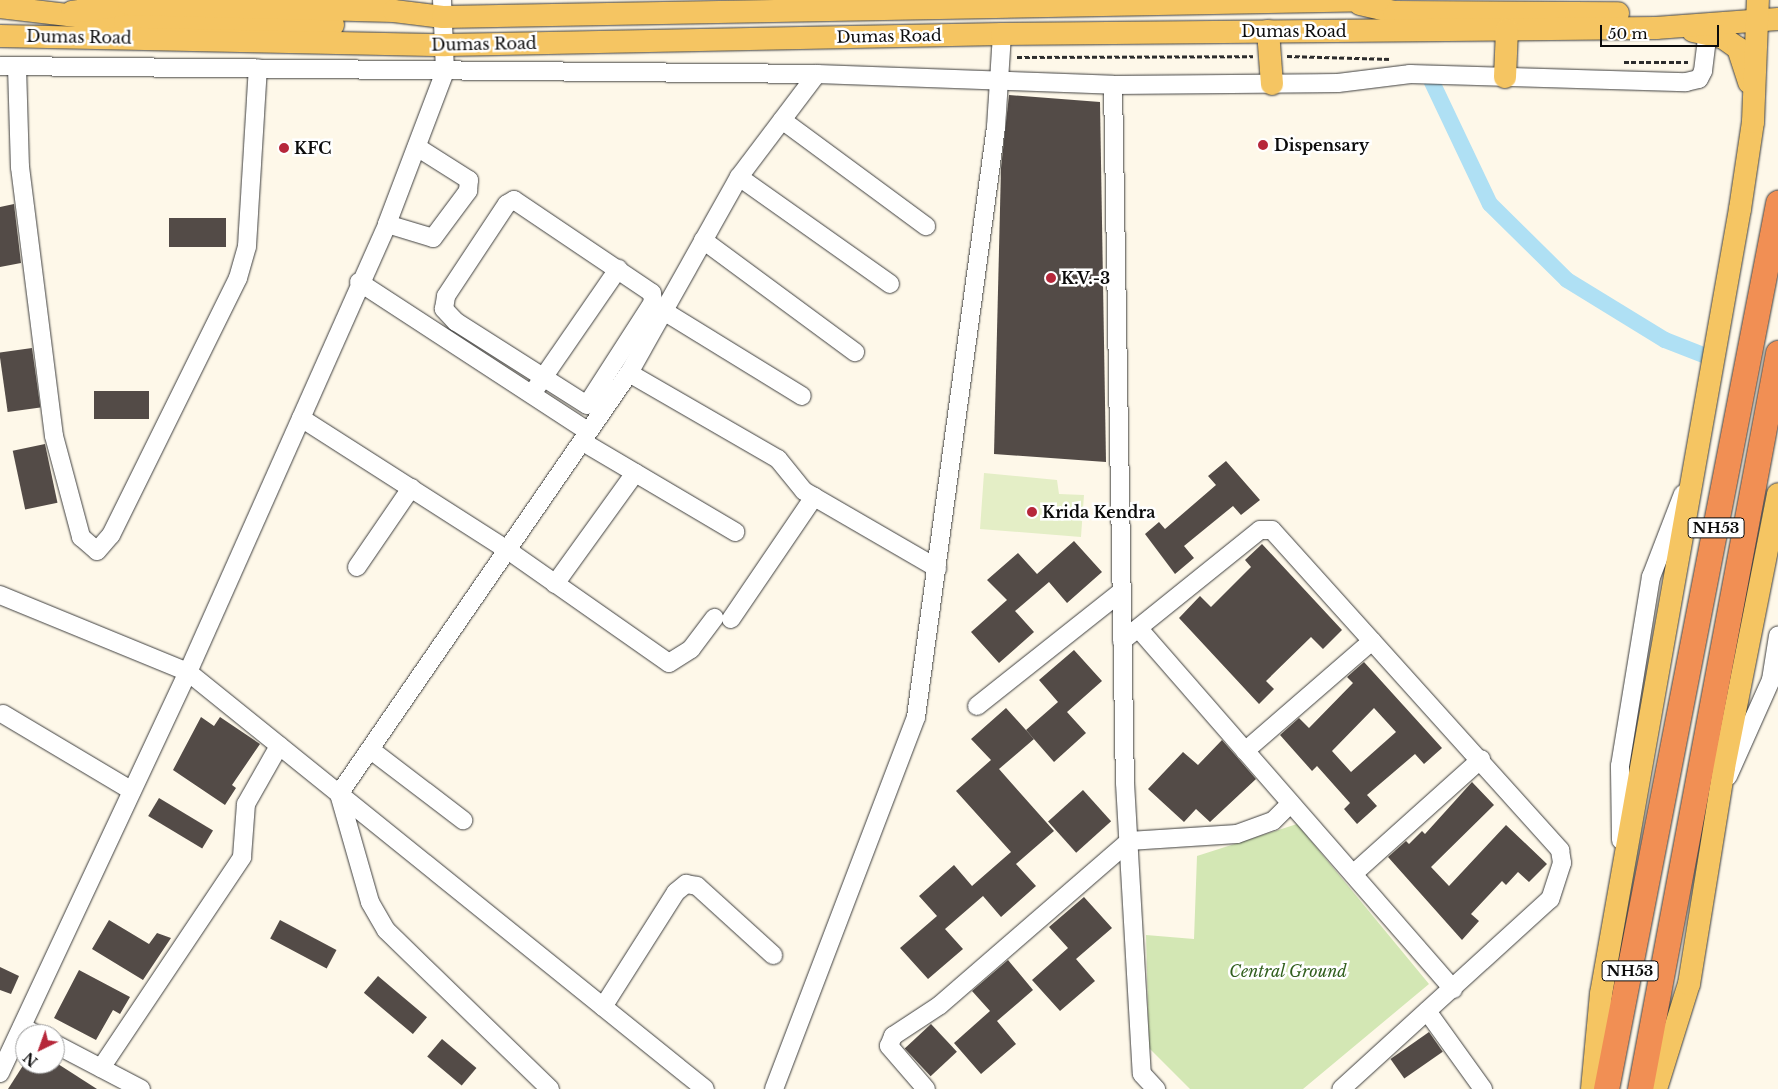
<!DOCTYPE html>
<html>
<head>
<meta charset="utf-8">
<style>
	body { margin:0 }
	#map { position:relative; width:1778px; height:1089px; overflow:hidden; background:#fef8e9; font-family:"Libre Baskerville",serif }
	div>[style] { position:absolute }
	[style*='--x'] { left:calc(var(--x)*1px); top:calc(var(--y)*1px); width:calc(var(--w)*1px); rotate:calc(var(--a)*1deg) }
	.green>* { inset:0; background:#d3e7b4 }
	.pitch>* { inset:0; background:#e4eec6 }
	.canal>* { height:16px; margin:-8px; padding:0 8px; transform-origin:8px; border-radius:8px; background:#afe0f4 }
	.building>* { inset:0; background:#534b47; transform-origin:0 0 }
	.path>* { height:3px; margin-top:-1.5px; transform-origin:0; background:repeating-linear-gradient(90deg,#2d2d2d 0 5px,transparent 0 7.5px) }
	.roads { filter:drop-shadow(0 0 1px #3e3e3e) drop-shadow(0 0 1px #3e3e3e) }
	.minor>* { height:18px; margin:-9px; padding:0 9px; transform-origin:9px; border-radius:9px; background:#fff }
	.major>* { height:22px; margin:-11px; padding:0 11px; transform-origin:11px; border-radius:11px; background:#f5c562 }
	.highway>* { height:25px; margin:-12.5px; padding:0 12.5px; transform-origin:12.5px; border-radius:12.5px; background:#f18f54 }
	.dots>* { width:14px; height:14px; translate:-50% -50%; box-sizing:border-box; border:2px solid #fff; border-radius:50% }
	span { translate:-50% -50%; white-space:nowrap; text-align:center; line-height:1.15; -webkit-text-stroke:5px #fff; paint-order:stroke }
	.shield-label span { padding:1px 4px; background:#fff; border:1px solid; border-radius:4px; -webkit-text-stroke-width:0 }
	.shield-label { font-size:15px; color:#0b0b0b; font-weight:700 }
	.street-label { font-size:16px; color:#0b0b0b }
	.poi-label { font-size:16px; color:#0b0b0b; font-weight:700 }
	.left { translate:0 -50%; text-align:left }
	.park-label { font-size:16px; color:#315f1e; font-style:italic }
	.north { position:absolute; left:15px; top:1024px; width:50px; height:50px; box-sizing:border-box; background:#fff; border:1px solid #9d9d9d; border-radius:50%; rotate:222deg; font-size:14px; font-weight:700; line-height:20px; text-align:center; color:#0b0b0b }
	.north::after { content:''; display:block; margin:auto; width:18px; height:22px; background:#b6273a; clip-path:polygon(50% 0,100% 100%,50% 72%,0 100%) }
	.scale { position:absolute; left:1600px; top:25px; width:119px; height:22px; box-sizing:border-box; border:2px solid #0b0b0b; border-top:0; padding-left:6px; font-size:15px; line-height:18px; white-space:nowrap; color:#0b0b0b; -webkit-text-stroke:4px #fff; paint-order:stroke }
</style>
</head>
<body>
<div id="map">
	<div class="green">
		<div style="clip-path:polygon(1297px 824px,1429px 984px,1303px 1089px,1190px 1089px,1149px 1048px,1146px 935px,1194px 939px,1197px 856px)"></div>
	</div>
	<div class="pitch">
		<div style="clip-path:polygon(984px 473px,1057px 480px,1059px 494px,1084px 495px,1081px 537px,980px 529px)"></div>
	</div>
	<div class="canal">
		<div style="--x:1431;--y:80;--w:137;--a:64.6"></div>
		<div style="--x:1490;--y:204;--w:108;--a:44.6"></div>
		<div style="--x:1567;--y:280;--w:115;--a:31.5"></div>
		<div style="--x:1665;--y:340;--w:49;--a:21.4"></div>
	</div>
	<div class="building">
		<div style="clip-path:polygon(1009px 95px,1100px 102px,1106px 462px,994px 454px,1001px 168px)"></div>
		<div style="clip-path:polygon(14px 204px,21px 263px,0 267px,0 207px)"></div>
		<div style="left:226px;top:218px;width:29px;height:57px;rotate:90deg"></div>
		<div style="left:32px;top:348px;width:60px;height:33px;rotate:82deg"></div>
		<div style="left:94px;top:391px;width:55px;height:28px"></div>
		<div style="left:45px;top:444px;width:60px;height:33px;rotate:78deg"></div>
		<div style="clip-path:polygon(1226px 461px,1260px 500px,1241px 515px,1233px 506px,1184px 546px,1194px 558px,1175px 574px,1145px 534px,1159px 522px,1165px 529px,1216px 485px,1208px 476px)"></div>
		<div style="clip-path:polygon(1074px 541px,1102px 572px,1067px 603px,1049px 582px,1015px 611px,1034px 632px,999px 663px,971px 632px,1007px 600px,987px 580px,1018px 553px,1037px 574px)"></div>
		<div style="clip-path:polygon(1262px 544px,1342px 630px,1323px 649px,1311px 637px,1266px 681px,1274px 689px,1259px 704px,1179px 618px,1200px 596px,1211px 607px,1251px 567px,1245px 560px)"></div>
		<div style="clip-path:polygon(1074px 650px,1102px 681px,1067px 712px,1086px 733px,1054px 762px,1026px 730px,1058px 702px,1039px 680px)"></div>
		<div style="clip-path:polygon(evenodd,1364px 662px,1442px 748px,1424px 764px,1415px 754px,1367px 795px,1377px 806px,1357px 824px,1344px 809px,1350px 803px,1317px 766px,1312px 771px,1280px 735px,1299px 718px,1309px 728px,1353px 683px,1347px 677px,1364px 662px,1374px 708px,1396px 732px,1351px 772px,1332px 751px,1374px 708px)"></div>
		<div style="clip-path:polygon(1006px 708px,1034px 739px,999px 769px,1054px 831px,1016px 864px,1036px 886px,1001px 917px,983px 896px,945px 929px,963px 949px,928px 979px,900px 948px,937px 916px,919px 896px,954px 865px,972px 886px,1011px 852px,956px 791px,991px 760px,971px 739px)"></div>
		<div style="clip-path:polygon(201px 717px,214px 726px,220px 717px,260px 744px,232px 785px,236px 788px,225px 805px,173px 770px)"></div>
		<div style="clip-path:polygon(1222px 740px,1256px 779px,1210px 822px,1196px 809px,1184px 822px,1148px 789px,1183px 752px,1198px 765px)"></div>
		<div style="clip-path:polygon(1472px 782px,1494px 805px,1431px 867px,1449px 886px,1506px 825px,1547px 864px,1529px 882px,1518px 872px,1506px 885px,1502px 881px,1471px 914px,1479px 921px,1462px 940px,1388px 857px,1406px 841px,1409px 844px,1422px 831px,1425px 834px)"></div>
		<div style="left:1083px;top:790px;width:42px;height:47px;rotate:48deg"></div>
		<div style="left:159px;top:798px;width:63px;height:21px;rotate:31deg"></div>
		<div style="clip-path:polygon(1084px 897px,1112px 928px,1076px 959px,1095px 981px,1060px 1011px,1032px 980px,1068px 948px,1049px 927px)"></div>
		<div style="clip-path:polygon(109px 920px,149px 944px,157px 933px,171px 938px,143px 980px,92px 949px)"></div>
		<div style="left:280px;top:920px;width:64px;height:21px;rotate:28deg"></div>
		<div style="clip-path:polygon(1008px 960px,1033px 990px,997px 1021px,1016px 1044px,981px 1074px,954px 1043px,990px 1011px,972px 991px)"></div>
		<div style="clip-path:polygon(0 967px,19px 976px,11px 994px,0 990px)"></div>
		<div style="clip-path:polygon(79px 970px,130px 997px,120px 1014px,113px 1010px,96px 1040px,54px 1018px)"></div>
		<div style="left:378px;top:976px;width:64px;height:22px;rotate:40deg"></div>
		<div style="left:931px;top:1024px;width:38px;height:36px;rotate:47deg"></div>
		<div style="left:1429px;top:1032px;width:24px;height:47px;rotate:55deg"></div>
		<div style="left:442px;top:1039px;width:45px;height:23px;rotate:40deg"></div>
		<div style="clip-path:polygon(24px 1064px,58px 1064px,97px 1089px,8px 1089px)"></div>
	</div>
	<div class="path">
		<div style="--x:1287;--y:56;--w:104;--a:1.7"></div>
		<div style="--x:1017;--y:57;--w:236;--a:-0.2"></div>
		<div style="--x:1624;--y:62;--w:64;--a:0"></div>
	</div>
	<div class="roads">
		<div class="minor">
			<div style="--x:0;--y:66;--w:817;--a:0.56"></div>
			<div style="--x:817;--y:74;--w:296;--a:2.1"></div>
			<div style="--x:1113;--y:85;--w:225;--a:-0.5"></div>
			<div style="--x:1338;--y:83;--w:73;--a:-7.1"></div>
			<div style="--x:1410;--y:74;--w:276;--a:1.7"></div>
			<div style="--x:1686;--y:82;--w:13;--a:-13"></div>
			<div style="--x:1699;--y:79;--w:9;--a:-63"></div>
			<div style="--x:1703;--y:71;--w:39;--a:-83"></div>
			<div style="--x:17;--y:67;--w:100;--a:88.3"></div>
			<div style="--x:20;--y:167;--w:271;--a:82.8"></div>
			<div style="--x:54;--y:436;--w:105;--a:75"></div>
			<div style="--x:81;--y:537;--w:21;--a:41"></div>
			<div style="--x:97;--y:551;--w:21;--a:-49"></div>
			<div style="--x:111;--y:535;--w:287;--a:-63.7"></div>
			<div style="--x:238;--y:278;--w:33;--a:-74"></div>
			<div style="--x:247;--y:246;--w:178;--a:-86.5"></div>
			<div style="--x:1113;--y:85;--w:698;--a:89.02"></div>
			<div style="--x:1125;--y:783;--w:291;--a:86.7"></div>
			<div style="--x:1142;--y:1074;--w:21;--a:47"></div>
			<div style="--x:782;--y:120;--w:179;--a:36.4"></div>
			<div style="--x:739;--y:177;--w:185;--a:35.3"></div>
			<div style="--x:514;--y:200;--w:166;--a:34"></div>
			<div style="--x:652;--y:293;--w:9;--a:84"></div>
			<div style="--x:653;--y:302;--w:122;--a:122.7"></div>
			<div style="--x:587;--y:405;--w:155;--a:-147.6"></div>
			<div style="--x:456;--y:322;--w:18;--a:-133"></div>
			<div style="--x:444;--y:309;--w:13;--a:-81"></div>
			<div style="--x:446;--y:296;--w:110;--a:-56.5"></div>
			<div style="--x:507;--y:204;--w:8;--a:-30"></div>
			<div style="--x:387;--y:224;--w:48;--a:16.9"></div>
			<div style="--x:433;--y:238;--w:59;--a:-53.3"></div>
			<div style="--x:468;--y:191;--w:11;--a:-85"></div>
			<div style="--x:469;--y:180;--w:62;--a:-147.6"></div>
			<div style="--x:703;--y:240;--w:189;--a:36.4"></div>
			<div style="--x:359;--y:282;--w:273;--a:33.1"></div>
			<div style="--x:662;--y:310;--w:164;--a:31.6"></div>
			<div style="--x:629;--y:373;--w:172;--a:30"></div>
			<div style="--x:778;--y:459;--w:41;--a:50.9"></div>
			<div style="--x:804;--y:491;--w:154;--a:30.1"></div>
			<div style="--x:536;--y:388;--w:145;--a:-55.4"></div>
			<div style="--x:301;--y:418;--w:247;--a:32.6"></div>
			<div style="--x:509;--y:551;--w:195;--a:35"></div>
			<div style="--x:669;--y:663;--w:26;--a:-32"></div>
			<div style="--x:691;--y:649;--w:39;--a:-53"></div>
			<div style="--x:583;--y:442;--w:177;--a:30.6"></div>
			<div style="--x:357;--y:567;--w:96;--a:-55.6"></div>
			<div style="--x:555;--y:584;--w:137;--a:-54.2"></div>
			<div style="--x:0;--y:595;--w:203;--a:22.3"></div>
			<div style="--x:188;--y:672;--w:664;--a:38.89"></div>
			<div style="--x:731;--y:619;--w:148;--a:-55.8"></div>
			<div style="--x:1139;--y:629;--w:478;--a:48.9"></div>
			<div style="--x:1122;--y:641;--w:177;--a:-38.8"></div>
			<div style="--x:1260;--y:530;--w:12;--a:0"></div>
			<div style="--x:1272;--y:530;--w:431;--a:48"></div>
			<div style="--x:1560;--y:850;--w:13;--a:81"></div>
			<div style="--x:1562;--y:863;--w:38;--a:108"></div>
			<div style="--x:1550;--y:899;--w:282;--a:137.7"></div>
			<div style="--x:977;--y:706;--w:184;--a:-38.4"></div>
			<div style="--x:3;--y:714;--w:150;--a:30.8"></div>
			<div style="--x:371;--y:750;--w:116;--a:37.3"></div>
			<div style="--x:1245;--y:751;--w:168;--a:-40.9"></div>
			<div style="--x:1728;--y:776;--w:105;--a:-65.9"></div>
			<div style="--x:1771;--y:680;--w:45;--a:-81"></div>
			<div style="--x:1621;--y:840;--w:74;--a:-90.8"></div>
			<div style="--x:1620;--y:766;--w:192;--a:-80.7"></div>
			<div style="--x:1651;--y:577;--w:89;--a:-68.9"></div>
			<div style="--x:1353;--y:874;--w:172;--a:-41.9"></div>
			<div style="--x:603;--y:1007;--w:136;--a:-57.6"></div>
			<div style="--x:676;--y:892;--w:13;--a:-39"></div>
			<div style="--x:686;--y:884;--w:11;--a:10"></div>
			<div style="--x:697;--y:886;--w:103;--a:42.2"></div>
			<div style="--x:1427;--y:1011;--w:96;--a:54.3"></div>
			<div style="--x:22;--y:1027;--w:16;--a:27"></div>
			<div style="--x:55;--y:1044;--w:97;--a:27.6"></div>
			<div style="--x:101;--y:1068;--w:254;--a:-56.2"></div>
			<div style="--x:242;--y:857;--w:53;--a:-85.7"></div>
			<div style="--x:246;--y:804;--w:67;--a:-60.4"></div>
			<div style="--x:0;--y:1073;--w:443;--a:-64.9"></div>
			<div style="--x:188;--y:672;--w:490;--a:-66"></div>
			<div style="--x:387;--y:224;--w:164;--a:-69.2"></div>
			<div style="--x:445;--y:71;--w:71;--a:-92.4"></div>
			<div style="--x:550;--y:1089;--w:228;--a:-135.9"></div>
			<div style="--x:386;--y:930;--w:32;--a:-120"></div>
			<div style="--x:370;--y:902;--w:112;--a:-106"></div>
			<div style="--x:339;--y:794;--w:511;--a:-55.44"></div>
			<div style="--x:629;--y:373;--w:225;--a:-60.7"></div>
			<div style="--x:739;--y:177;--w:129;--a:-52.9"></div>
			<div style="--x:774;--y:1089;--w:398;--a:-69.1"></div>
			<div style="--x:916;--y:717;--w:595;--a:-82.28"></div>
			<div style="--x:996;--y:127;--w:93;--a:-86.3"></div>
			<div style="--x:926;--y:1089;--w:57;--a:-130.7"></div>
			<div style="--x:889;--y:1046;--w:11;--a:-68"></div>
			<div style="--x:893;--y:1036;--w:56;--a:-33.4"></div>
			<div style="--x:940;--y:1005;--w:250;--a:-40.9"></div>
			<div style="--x:1129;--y:841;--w:108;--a:-3.7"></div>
			<div style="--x:1237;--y:834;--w:38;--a:-20"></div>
			<div style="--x:1273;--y:821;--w:25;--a:-45"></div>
		</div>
		<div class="major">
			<div style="--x:1360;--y:4;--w:35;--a:13"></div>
			<div style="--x:1394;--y:12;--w:224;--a:0.3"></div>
			<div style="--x:0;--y:7;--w:126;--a:6.8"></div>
			<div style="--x:125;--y:22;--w:208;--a:0.8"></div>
			<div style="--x:72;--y:12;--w:58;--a:-8"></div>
			<div style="--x:129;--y:4;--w:265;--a:1.5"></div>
			<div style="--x:394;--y:11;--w:49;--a:7"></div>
			<div style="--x:443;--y:17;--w:936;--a:-1.04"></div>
			<div style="--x:1268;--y:31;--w:53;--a:85.7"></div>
			<div style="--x:1693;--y:31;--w:30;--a:12"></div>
			<div style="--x:1722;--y:37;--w:19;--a:35"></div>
			<div style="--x:1738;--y:48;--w:36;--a:72"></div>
			<div style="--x:0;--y:36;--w:445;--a:1.2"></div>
			<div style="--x:445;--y:45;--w:557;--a:-1.13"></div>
			<div style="--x:1002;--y:34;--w:654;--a:-0.53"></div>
			<div style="--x:1656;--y:28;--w:122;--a:-4.2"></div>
			<div style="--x:1505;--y:77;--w:47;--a:-87.6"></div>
			<div style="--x:1592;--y:1089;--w:95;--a:-84.6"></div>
			<div style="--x:1601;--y:994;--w:797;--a:-79.96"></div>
			<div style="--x:1740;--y:209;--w:88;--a:-81.5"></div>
			<div style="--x:1753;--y:122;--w:122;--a:-87.7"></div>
			<div style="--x:1656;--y:1089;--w:110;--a:-72.6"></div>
			<div style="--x:1689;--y:984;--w:220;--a:-80.8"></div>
			<div style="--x:1724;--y:767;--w:278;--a:-78.8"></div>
		</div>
		<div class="highway">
			<div style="--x:1606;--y:1089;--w:903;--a:-79.01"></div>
			<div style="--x:1640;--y:1089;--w:749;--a:-79.38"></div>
		</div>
	</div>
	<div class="dots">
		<div style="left:1263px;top:145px;background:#b6273a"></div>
		<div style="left:284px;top:148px;background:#b6273a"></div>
		<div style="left:1051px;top:278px;background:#b6273a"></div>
		<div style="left:1032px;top:512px;background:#b6273a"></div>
	</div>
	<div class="shield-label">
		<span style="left:1716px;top:528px">NH53</span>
		<span style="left:1630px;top:971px">NH53</span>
	</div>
	<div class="street-label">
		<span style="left:1294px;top:31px">Dumas Road</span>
		<span style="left:889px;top:36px;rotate:-1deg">Dumas Road</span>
		<span style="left:79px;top:37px;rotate:1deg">Dumas Road</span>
		<span style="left:484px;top:44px;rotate:-1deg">Dumas Road</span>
	</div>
	<div class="poi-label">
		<span class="left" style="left:1274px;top:145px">Dispensary</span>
		<span class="left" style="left:294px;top:148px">KFC</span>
		<span class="left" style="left:1061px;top:278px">K.V.-3</span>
		<span class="left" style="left:1042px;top:512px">Krida Kendra</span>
	</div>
	<div class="park-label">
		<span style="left:1288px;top:971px">Central Ground</span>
	</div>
	<div class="north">N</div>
	<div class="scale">50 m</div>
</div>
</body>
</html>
